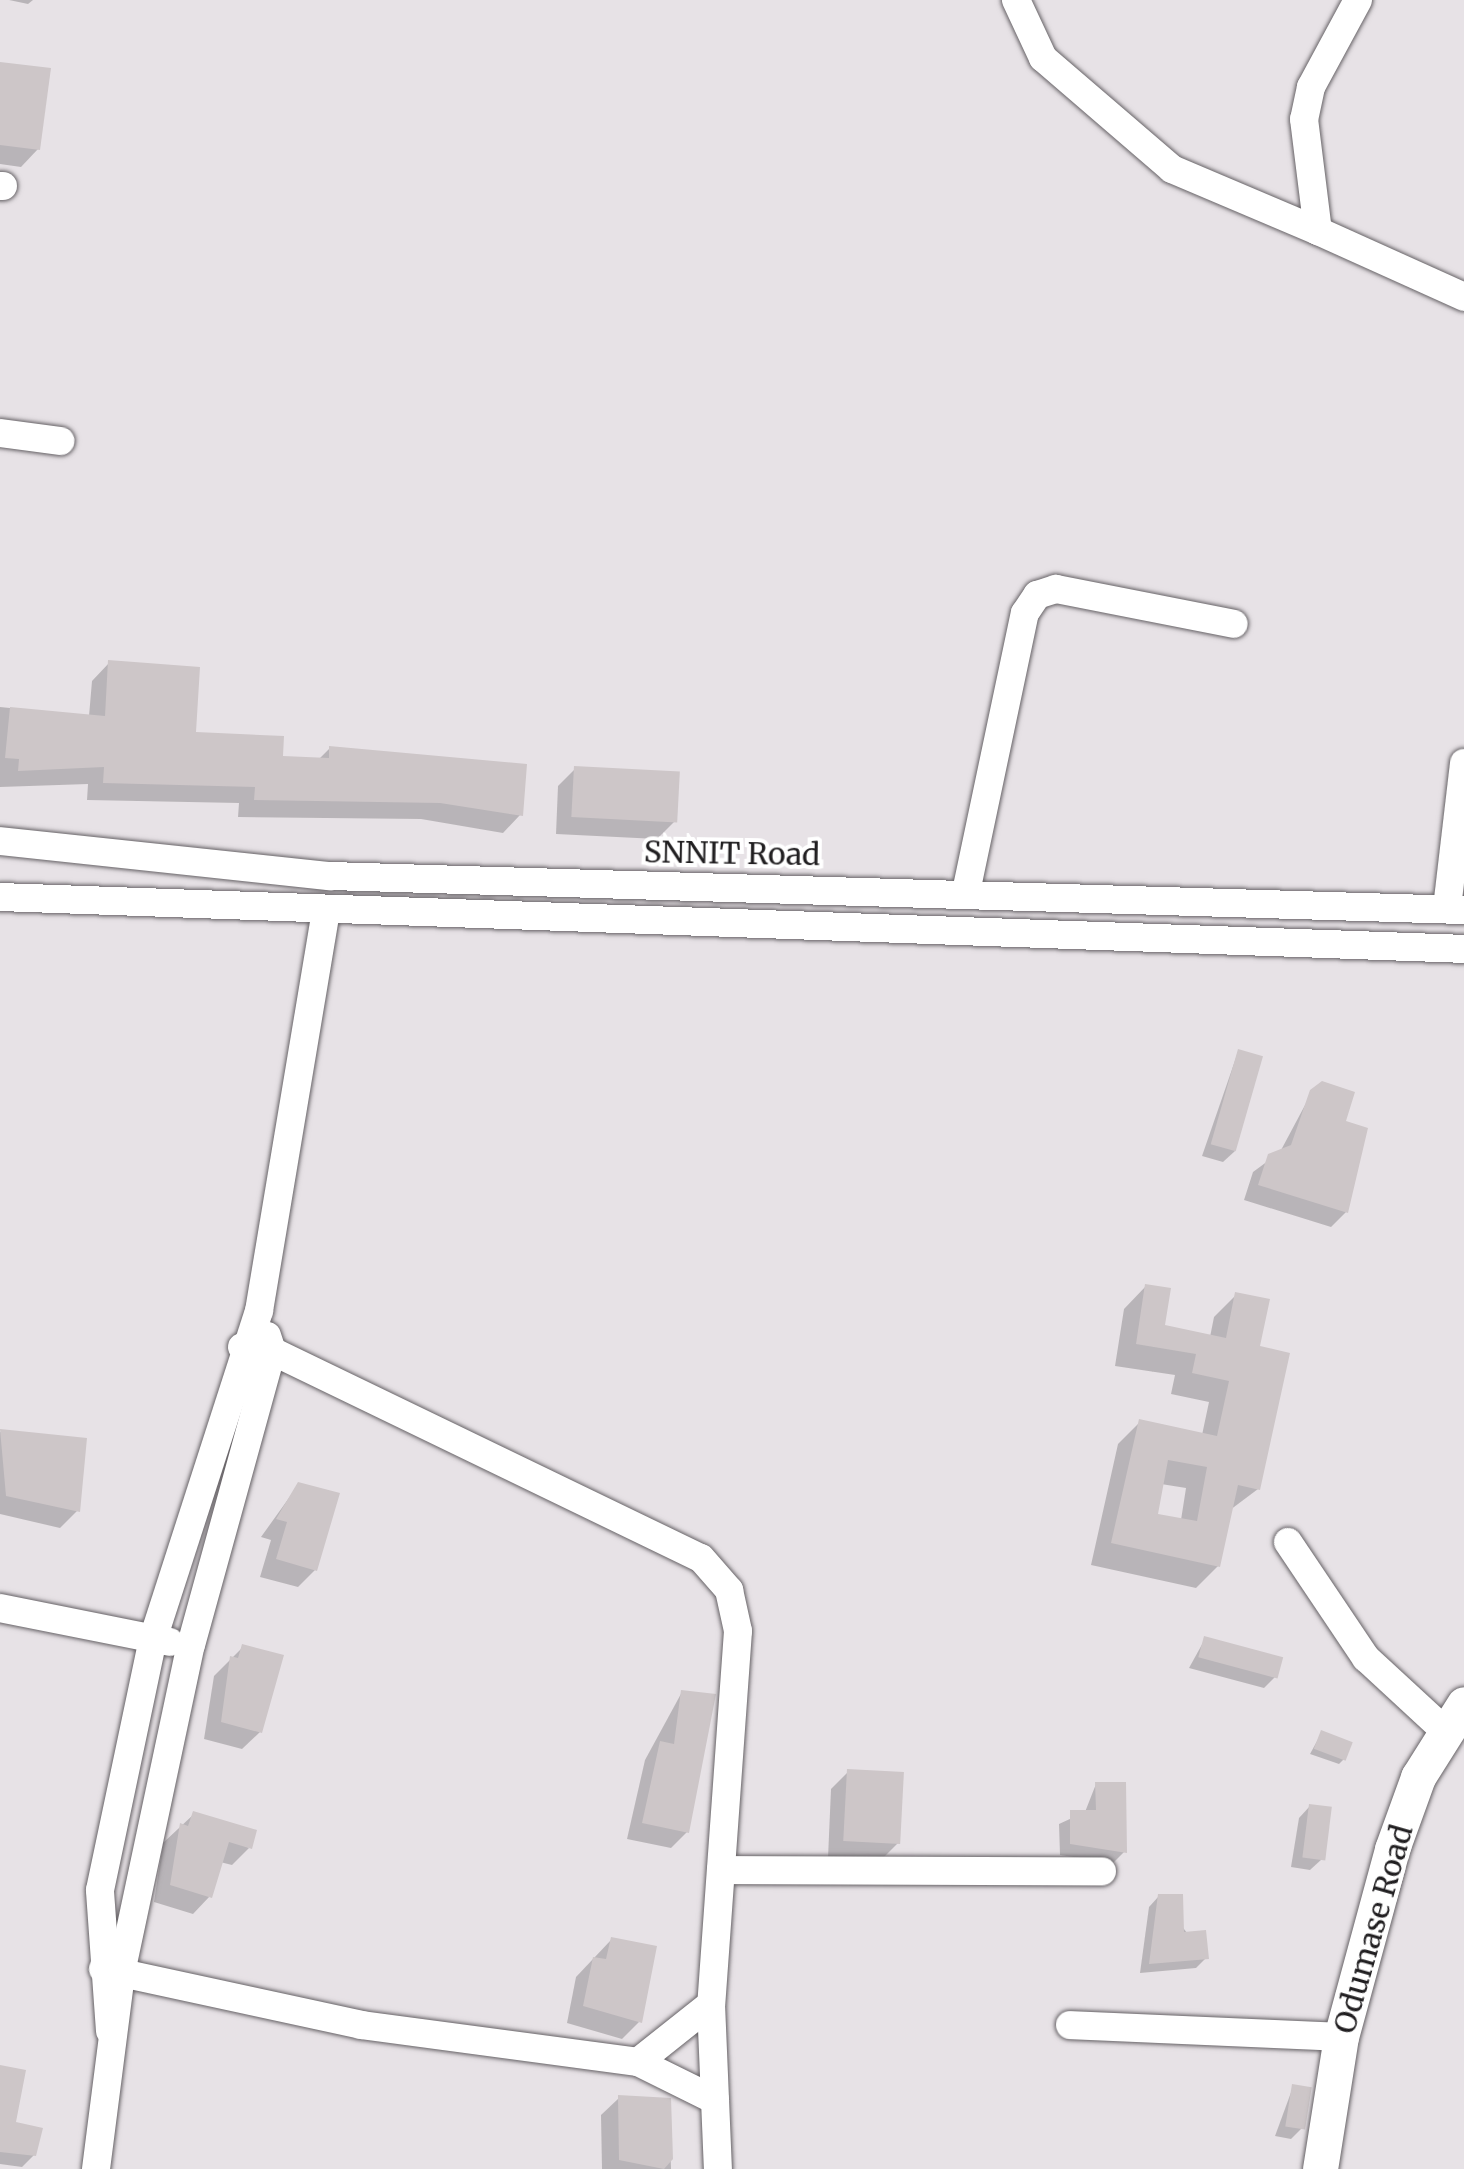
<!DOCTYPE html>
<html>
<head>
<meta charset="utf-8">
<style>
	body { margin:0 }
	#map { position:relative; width:1464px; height:2169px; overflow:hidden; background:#e7e2e6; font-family:Merriweather,serif }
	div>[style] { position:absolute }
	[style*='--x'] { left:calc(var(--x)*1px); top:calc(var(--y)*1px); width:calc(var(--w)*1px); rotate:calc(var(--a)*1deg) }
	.shadow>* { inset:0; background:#0003 }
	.building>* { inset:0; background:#cdc6c8; transform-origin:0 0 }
	.roads { filter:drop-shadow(0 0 2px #666266) drop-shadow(0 0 2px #666266) }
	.minor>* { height:28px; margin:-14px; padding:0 14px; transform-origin:14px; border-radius:14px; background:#fff }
	.major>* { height:35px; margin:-17.5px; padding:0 17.5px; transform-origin:17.5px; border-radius:17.5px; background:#fff }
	span { translate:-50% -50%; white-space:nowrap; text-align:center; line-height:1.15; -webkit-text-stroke:8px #fff; paint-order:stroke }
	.street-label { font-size:30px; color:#201e20 }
</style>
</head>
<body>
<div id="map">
	<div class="shadow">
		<div style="clip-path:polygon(9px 0,33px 0,28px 4px)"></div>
		<div style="clip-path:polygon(0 64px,38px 149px,21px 167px,0 164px)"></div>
		<div style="clip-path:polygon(109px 663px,194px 734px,280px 758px,318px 760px,330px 748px,520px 815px,503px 833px,421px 819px,238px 817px,239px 803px,87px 800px,88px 784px,0 787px,0 707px,89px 716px,92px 681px)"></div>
		<div style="clip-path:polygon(575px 769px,675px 821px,657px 839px,556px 834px,558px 786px)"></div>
		<div style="clip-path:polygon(1238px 1052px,1235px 1151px,1223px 1162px,1202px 1156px)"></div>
		<div style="clip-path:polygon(1312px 1092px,1343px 1122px,1346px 1212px,1331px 1227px,1244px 1200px,1253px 1172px,1280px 1152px)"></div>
		<div style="clip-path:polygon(evenodd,1146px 1286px,1163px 1327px,1210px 1337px,1214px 1317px,1236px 1295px,1258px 1489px,1230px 1510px,1218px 1566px,1196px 1588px,1091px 1565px,1118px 1444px,1140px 1422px,1202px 1435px,1209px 1402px,1171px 1394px,1175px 1375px,1115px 1366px,1124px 1309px,1146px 1286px,1161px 1484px,1186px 1488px,1181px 1520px,1155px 1516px,1161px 1484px)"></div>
		<div style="clip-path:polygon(0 1432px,85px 1441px,77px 1511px,60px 1528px,0 1514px)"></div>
		<div style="clip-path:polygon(299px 1484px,315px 1570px,298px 1587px,260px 1577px,271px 1540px,261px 1537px)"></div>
		<div style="clip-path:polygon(1205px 1639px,1275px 1677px,1264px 1688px,1189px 1668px)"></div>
		<div style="clip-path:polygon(243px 1647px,260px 1732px,242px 1749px,204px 1739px,214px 1676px)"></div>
		<div style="clip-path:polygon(682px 1692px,687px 1832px,671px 1848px,627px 1839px,645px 1760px)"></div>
		<div style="clip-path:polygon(1322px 1732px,1344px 1759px,1339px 1764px,1310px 1754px)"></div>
		<div style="clip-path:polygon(848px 1772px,899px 1842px,881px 1860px,828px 1858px,831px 1789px)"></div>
		<div style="clip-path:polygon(1096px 1784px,1124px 1852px,1113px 1863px,1060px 1855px,1059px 1824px,1085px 1812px)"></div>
		<div style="clip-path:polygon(1310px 1806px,1322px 1859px,1310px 1870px,1291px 1867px,1299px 1818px)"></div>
		<div style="clip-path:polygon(194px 1814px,249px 1848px,232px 1865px,220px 1862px,210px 1896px,193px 1914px,154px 1902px,163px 1843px)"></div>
		<div style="clip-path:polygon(1159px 1896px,1206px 1958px,1196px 1968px,1140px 1973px,1149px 1907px)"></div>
		<div style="clip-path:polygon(611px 1940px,639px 2022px,622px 2039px,567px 2023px,576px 1977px)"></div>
		<div style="clip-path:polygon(0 2068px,13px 2124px,34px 2155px,22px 2167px,0 2164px)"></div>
		<div style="clip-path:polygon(1293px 2087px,1302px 2128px,1291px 2139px,1275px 2136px)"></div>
		<div style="clip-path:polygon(619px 2098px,669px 2100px,671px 2169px,602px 2169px,601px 2115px)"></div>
	</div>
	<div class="building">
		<div style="clip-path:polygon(0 62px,51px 68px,40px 150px,0 145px)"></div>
		<div style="clip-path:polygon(108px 660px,200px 667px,196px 732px,284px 736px,283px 756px,329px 758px,329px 746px,527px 764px,523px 816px,440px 803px,254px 800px,255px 787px,103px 783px,104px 767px,18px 771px,19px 759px,5px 758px,10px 707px,105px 716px)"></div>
		<div style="left:574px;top:766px;width:106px;height:51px;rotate:3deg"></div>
		<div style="left:1238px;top:1049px;width:26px;height:99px;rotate:16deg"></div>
		<div style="clip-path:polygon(1322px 1081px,1355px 1092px,1346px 1121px,1368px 1128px,1348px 1213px,1258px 1185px,1268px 1154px,1291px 1145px,1310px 1090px)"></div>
		<div style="clip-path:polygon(evenodd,1145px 1284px,1171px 1288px,1165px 1325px,1226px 1338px,1235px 1292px,1270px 1299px,1260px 1346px,1290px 1353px,1260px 1490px,1238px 1485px,1220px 1567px,1111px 1543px,1139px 1419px,1217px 1436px,1229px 1381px,1192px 1373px,1196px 1354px,1136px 1344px,1145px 1284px,1168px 1460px,1207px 1467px,1197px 1521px,1158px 1514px,1168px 1460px)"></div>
		<div style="clip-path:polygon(0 1429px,87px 1438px,80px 1512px,6px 1496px)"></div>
		<div style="clip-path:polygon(298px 1482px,340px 1493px,317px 1571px,276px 1559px,287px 1522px,276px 1519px)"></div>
		<div style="left:1204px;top:1636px;width:82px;height:22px;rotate:15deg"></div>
		<div style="clip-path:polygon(242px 1644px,284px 1655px,262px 1733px,221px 1722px,230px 1656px,238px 1658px)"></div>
		<div style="clip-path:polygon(681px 1690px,716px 1694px,689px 1833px,642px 1823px,660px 1741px,674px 1744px)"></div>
		<div style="left:1321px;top:1730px;width:34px;height:20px;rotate:21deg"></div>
		<div style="left:847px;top:1769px;width:57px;height:72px;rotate:3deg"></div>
		<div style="clip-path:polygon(1095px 1782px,1126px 1782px,1127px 1853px,1070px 1844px,1070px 1810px,1096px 1810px)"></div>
		<div style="left:1309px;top:1804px;width:23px;height:54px;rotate:7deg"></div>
		<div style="clip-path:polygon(193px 1811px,257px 1830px,252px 1849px,229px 1842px,212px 1898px,170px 1885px,180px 1823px,188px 1826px)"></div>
		<div style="clip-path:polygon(1158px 1894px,1183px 1894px,1184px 1932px,1206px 1930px,1209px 1959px,1149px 1964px)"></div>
		<div style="clip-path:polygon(611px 1937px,657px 1946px,642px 2023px,583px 2006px,593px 1957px,606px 1959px)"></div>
		<div style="clip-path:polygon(0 2065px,26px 2070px,16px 2122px,43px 2128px,36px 2156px,0 2152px)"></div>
		<div style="left:1292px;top:2084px;width:20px;height:43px;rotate:9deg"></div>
		<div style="clip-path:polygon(618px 2095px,671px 2098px,673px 2159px,664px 2169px,619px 2160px)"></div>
	</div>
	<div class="roads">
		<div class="minor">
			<div style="--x:1016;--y:0;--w:64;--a:65"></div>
			<div style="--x:1043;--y:58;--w:170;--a:40.7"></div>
			<div style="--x:1172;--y:169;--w:159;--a:23"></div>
			<div style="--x:1358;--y:0;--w:99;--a:118.4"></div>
			<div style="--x:1311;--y:87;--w:33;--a:102"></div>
			<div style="--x:1304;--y:119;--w:113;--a:82.9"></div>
			<div style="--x:1318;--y:231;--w:160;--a:24.3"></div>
			<div style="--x:0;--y:186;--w:3;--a:0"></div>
			<div style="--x:0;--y:433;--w:61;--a:7.6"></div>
			<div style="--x:0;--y:841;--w:332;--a:6.1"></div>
			<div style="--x:330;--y:876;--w:1135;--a:1.72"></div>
			<div style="--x:966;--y:892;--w:285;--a:-78.1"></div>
			<div style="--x:1025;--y:613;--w:22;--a:-56"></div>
			<div style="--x:1037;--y:595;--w:20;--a:-18"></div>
			<div style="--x:1056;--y:589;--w:181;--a:11.1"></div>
			<div style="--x:0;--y:897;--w:1465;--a:2.03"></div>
			<div style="--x:1447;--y:908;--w:146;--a:-83.3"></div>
			<div style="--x:242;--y:1347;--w:30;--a:8"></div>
			<div style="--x:272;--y:1351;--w:476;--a:25.8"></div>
			<div style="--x:701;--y:1558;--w:43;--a:48.8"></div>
			<div style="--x:729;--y:1590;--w:42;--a:77.6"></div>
			<div style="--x:738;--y:1631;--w:374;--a:94.1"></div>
			<div style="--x:711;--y:2004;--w:165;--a:87.6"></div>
			<div style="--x:1288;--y:1542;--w:140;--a:56.1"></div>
			<div style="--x:1366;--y:1658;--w:106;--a:42.7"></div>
			<div style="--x:0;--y:1608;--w:173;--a:11.3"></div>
			<div style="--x:721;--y:1870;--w:381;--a:0.2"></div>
			<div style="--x:103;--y:1969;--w:264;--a:12.2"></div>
			<div style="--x:361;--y:2025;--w:279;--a:7.6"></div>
			<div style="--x:638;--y:2062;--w:86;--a:26.3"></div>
			<div style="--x:1070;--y:2025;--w:271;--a:2.5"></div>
			<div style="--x:110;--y:2031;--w:141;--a:-94.1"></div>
			<div style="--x:100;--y:1890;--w:257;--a:-78.1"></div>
			<div style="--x:153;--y:1639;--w:345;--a:-72.1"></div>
			<div style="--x:259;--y:1311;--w:406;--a:-80.5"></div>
			<div style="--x:638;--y:2062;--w:93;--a:-38.5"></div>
			<div style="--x:96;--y:2169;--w:198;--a:-82.7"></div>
			<div style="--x:121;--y:1973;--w:335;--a:-78"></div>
			<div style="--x:191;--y:1645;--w:305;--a:-74.6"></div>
			<div style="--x:272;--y:1351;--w:16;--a:-108"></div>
		</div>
		<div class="major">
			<div style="--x:1320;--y:2169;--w:134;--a:-81"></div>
			<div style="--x:1341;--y:2037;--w:195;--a:-74.8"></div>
			<div style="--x:1392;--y:1849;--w:77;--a:-70.1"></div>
			<div style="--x:1418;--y:1777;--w:86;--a:-57.8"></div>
		</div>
	</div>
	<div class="street-label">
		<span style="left:732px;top:853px;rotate:1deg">SNNIT Road</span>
		<span style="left:1373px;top:1929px;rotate:-74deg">Odumase Road</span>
	</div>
</div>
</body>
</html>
